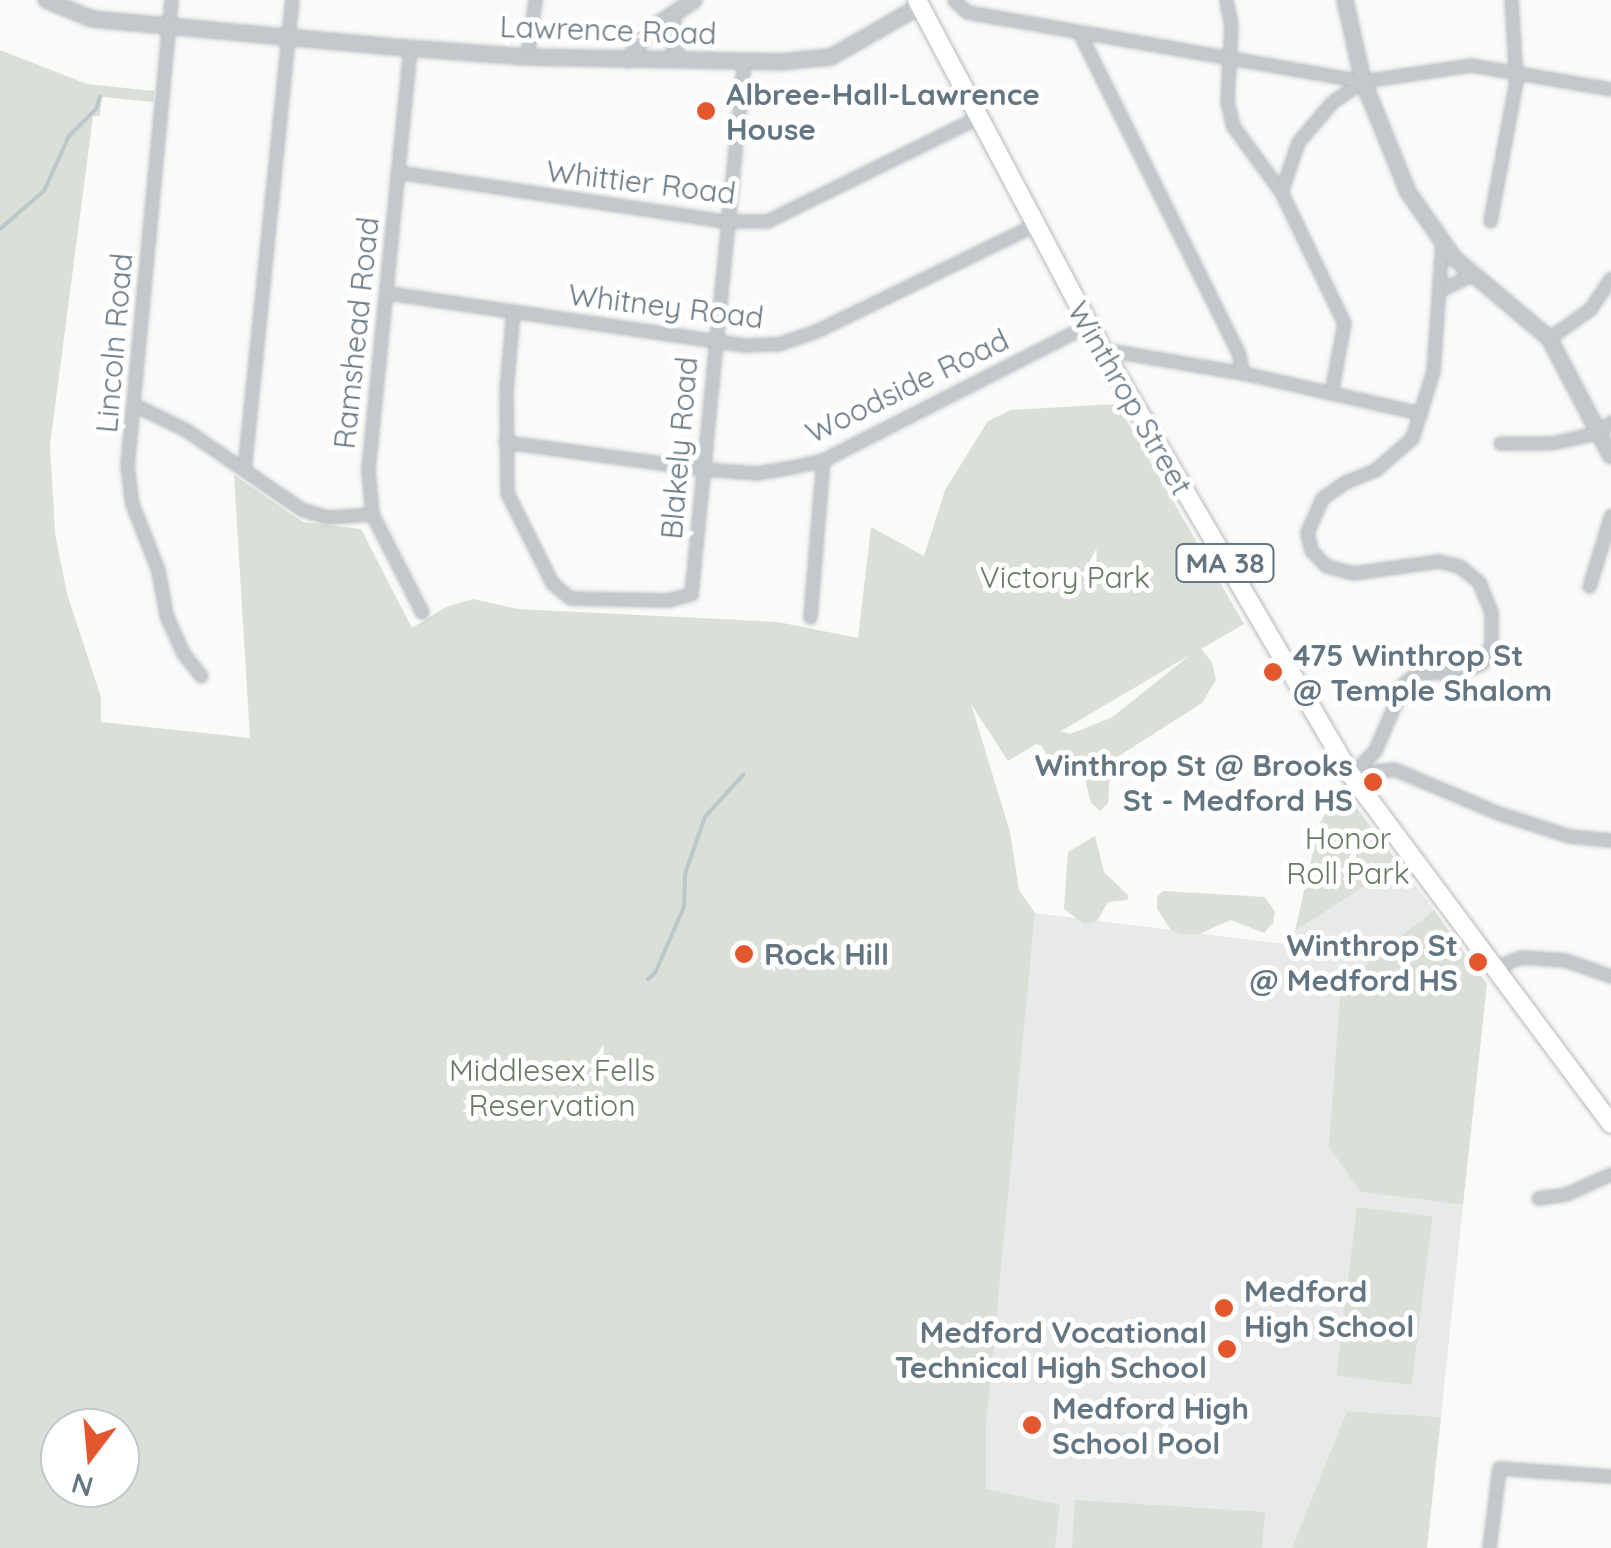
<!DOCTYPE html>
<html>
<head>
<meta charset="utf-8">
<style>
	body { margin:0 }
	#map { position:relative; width:1611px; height:1548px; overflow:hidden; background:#fafaf8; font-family:Quicksand,sans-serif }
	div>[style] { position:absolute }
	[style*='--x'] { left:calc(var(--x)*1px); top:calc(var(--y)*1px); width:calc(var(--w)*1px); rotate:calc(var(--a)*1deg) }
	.built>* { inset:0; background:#e8e9e9 }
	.green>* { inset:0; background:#dadfd7; transform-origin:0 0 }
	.stream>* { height:4px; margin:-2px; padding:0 2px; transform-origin:2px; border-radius:2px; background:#bbc7cb }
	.roads { filter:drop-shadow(0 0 2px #b5babe) drop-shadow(0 0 2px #b5babe) }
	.minor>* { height:11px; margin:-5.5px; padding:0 5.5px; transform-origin:5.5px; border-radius:5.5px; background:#c3c8cc }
	.tertiary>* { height:14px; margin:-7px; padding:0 7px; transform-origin:7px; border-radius:7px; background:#c3c8cc }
	.primary>* { height:18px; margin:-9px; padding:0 9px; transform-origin:9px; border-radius:9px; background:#fff }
	.dots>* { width:28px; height:28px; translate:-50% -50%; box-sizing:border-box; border:5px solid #fff; border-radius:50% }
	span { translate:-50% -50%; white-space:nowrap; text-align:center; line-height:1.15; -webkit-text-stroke:10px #fff; paint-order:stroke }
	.shield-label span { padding:2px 8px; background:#fff; border:2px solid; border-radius:8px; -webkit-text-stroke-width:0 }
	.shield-label { font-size:28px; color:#657683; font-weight:700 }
	.street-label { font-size:30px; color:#657683 }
	.poi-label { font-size:30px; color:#657683; font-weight:700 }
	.left { translate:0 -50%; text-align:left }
	.right { translate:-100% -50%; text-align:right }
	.park-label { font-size:30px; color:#687a64 }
	.north { position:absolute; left:40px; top:1408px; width:100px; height:100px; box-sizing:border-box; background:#fff; border:2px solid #c1c8cd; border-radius:50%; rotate:196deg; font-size:28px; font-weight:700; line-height:40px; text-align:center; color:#657683 }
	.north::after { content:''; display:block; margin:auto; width:35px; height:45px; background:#e4572e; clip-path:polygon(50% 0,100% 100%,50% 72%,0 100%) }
</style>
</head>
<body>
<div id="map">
	<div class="built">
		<div style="clip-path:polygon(1399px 864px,1434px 910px,1341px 984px,1361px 1192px,1463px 1205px,1441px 1417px,1347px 1411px,1292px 1548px,1055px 1548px,1059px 1505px,986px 1490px,986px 1428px,1035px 913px,1293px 945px,1295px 931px)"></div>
	</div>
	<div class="green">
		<div style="clip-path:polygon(evenodd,0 50px,87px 84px,154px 91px,153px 102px,102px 97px,100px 116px,93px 116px,50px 445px,55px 533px,67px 594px,101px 697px,101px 722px,250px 738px,234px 475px,303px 522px,361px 529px,412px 628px,446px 607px,473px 599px,518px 609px,778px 622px,858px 638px,871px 527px,924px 556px,945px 490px,988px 421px,1011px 410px,1117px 404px,1244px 624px,1201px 649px,1212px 662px,1216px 680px,1202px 703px,1111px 761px,1108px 803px,1100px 811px,1091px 803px,1085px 779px,1055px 772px,1042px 746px,1036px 744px,1008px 761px,971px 704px,1010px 832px,1019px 890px,1035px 913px,986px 1428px,986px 1489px,1060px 1505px,1055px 1548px,0 1548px,0 50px,1190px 655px,1111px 718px,1070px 734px,1061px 731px,1190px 655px,0 50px,120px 1428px,120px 1488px,60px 1488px,60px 1428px,120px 1428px)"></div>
		<div style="clip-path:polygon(1344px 791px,1399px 864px,1295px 931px,1319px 825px,1334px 799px)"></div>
		<div style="clip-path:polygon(1095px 836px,1104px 872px,1129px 896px,1127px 900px,1108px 902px,1097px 921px,1084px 924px,1064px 909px,1068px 852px)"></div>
		<div style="clip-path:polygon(1163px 891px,1265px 897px,1275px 912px,1273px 923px,1264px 933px,1231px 920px,1199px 934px,1180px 934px,1171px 930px,1157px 909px,1157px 897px)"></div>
		<div style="clip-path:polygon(1434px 910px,1487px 984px,1463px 1205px,1361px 1192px,1329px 1147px,1341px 984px)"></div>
		<div style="left:1357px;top:1207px;width:76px;height:170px;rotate:7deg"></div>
		<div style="clip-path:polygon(1347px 1411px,1441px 1417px,1427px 1548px,1292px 1548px)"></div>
		<div style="clip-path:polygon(1075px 1500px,1265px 1512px,1262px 1548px,1072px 1548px)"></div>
	</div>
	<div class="stream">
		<div style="--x:0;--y:229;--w:58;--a:-40.8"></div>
		<div style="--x:44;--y:191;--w:60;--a:-65.6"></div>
		<div style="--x:69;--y:136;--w:38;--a:-45"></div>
		<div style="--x:96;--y:109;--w:13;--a:-72"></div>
		<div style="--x:648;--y:979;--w:9;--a:-41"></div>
		<div style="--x:655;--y:973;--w:72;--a:-66.3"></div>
		<div style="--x:684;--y:907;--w:33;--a:-88"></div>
		<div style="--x:685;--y:874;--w:60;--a:-70.7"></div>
		<div style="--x:705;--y:817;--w:57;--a:-47.9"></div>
	</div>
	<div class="roads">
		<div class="minor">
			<div style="--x:171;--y:0;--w:467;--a:95.4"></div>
			<div style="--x:127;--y:465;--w:39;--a:83"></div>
			<div style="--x:132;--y:504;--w:71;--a:68.5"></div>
			<div style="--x:158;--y:570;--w:46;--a:79.9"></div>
			<div style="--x:166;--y:615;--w:42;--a:65.9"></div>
			<div style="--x:183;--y:653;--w:29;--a:52"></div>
			<div style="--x:954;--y:0;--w:18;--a:43"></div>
			<div style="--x:967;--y:12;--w:402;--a:9.9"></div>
			<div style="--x:1363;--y:81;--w:109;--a:-8.4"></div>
			<div style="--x:1471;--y:65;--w:142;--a:9.7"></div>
			<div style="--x:1226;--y:0;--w:25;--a:79"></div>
			<div style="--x:1231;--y:25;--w:76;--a:93"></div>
			<div style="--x:1227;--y:101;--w:26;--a:77"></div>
			<div style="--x:1233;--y:126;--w:82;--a:54"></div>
			<div style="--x:1281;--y:192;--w:145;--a:64.3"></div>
			<div style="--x:1344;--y:323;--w:71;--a:100.5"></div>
			<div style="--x:1079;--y:32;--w:357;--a:63.6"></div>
			<div style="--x:1238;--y:352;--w:22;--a:77"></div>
			<div style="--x:410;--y:48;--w:425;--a:95.7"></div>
			<div style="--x:368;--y:471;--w:43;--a:84.7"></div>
			<div style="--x:372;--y:514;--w:110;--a:63"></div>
			<div style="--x:527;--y:57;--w:58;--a:-82"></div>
			<div style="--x:397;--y:172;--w:332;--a:8.5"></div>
			<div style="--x:725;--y:221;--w:42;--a:0"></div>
			<div style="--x:767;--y:221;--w:233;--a:-26.2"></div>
			<div style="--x:1281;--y:192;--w:53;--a:-71.2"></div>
			<div style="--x:1298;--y:142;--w:52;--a:-49.6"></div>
			<div style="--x:1332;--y:102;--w:37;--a:-34"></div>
			<div style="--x:1490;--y:221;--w:142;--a:-79.5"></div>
			<div style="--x:1516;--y:81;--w:81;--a:-93.5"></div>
			<div style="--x:1442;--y:289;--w:34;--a:-26"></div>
			<div style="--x:388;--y:293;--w:360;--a:8.3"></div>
			<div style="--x:744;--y:345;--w:34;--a:-2"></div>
			<div style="--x:778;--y:344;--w:40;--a:-18.9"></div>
			<div style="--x:816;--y:331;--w:240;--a:-25.9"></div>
			<div style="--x:513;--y:311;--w:79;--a:95.1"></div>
			<div style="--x:506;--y:390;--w:103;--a:89.4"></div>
			<div style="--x:507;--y:493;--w:101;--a:63.4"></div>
			<div style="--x:552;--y:583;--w:23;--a:40"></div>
			<div style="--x:570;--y:598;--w:98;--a:1.2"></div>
			<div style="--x:668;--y:600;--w:24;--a:-15"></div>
			<div style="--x:691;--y:594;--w:537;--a:-84.33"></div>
			<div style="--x:1549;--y:338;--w:50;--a:-35.3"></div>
			<div style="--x:1590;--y:309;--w:37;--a:-56"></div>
			<div style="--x:1102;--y:349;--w:143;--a:9.7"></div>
			<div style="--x:1243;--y:373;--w:182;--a:12.7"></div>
			<div style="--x:135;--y:405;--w:57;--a:26.1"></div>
			<div style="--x:186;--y:430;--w:140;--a:34.5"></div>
			<div style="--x:301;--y:509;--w:27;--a:17"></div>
			<div style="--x:327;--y:517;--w:45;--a:-3.8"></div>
			<div style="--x:505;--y:442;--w:202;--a:7.7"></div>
			<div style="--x:705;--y:469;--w:52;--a:4.4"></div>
			<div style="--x:757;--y:473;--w:41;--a:-9.9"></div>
			<div style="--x:797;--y:466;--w:27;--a:-13"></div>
			<div style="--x:823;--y:460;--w:297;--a:-27"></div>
			<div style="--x:1500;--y:443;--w:51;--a:0"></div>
			<div style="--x:1551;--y:443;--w:46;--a:-12.5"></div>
			<div style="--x:1596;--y:433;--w:19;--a:-36"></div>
			<div style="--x:244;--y:470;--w:472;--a:-84.2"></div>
			<div style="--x:1589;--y:586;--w:74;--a:-72.8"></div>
			<div style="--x:810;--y:617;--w:158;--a:-85.3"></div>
			<div style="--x:1354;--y:774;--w:40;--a:-7.1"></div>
			<div style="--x:1394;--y:769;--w:113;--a:22.9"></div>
			<div style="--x:1498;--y:813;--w:75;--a:17.9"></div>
			<div style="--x:1569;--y:836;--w:42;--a:5.4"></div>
			<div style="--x:1351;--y:775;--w:35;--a:-46"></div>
			<div style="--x:1375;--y:750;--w:73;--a:-66.6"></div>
			<div style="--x:1404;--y:683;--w:16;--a:-38"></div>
			<div style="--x:1417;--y:673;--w:44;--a:-1.3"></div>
			<div style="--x:1461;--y:672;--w:23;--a:-23"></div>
			<div style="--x:1482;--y:663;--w:21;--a:-65"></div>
			<div style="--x:1491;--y:644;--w:32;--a:-90"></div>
			<div style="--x:1491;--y:612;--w:32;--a:-112"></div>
			<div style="--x:1479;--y:582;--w:26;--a:-141"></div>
			<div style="--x:1459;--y:566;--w:21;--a:-166"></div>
			<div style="--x:1439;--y:561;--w:87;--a:172.1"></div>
			<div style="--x:1353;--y:573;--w:28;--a:-165"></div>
			<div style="--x:1326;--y:566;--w:22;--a:-133"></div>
			<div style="--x:1311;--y:550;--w:18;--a:-103"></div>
			<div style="--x:1307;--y:532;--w:37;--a:-66"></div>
			<div style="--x:1322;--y:498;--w:28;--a:-35"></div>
			<div style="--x:1345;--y:482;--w:32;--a:-22"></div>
			<div style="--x:1375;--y:470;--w:49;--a:-40.9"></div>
			<div style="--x:1412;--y:438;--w:70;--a:-72.6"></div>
			<div style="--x:1433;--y:371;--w:130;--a:-86"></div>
			<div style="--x:1496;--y:967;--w:27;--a:-22"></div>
			<div style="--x:1521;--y:957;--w:44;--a:3.9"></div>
			<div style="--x:1565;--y:960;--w:49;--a:19.2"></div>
			<div style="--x:1538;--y:1198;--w:28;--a:-8"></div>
			<div style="--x:1566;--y:1194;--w:49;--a:-24"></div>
			<div style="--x:1489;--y:1548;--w:81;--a:-82.9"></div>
			<div style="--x:1499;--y:1468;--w:112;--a:4.1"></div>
		</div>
		<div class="tertiary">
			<div style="--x:46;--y:0;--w:50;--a:22.4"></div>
			<div style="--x:92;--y:19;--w:316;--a:5.3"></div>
			<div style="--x:407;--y:48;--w:120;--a:4.3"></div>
			<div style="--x:527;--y:57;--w:252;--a:1.1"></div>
			<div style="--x:779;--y:62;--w:52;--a:-5.5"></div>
			<div style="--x:831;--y:57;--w:103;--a:-29.8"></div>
			<div style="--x:1345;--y:0;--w:83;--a:77.5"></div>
			<div style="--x:1363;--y:81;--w:120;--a:67.9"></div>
			<div style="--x:1408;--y:192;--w:80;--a:55.1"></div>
			<div style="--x:1454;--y:258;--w:124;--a:40.1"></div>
			<div style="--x:1549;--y:338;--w:133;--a:62.3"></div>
			<div style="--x:672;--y:15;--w:45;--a:84.9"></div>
			<div style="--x:628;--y:60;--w:34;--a:-56"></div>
			<div style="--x:647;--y:32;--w:57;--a:-34.2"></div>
		</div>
		<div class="primary">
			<div style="--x:917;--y:0;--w:395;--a:62.1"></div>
			<div style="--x:1102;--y:349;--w:493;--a:59.7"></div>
			<div style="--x:1351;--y:775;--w:435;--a:53.3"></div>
		</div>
	</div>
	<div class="dots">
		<div style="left:706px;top:111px;background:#e4572e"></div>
		<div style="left:1273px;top:672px;background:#e4572e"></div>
		<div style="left:1373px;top:782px;background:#e4572e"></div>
		<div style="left:744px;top:954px;background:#e4572e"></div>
		<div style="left:1478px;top:962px;background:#e4572e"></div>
		<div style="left:1224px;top:1308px;background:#e4572e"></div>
		<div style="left:1227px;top:1349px;background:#e4572e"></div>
		<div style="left:1032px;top:1425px;background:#e4572e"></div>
	</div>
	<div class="shield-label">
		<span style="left:1225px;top:563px">MA 38</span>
	</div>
	<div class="street-label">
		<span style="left:608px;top:30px;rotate:2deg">Lawrence Road</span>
		<span style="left:641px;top:182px;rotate:7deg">Whittier Road</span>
		<span style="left:666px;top:306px;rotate:7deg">Whitney Road</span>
		<span style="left:356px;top:333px;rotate:-84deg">Ramshead Road</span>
		<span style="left:114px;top:343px;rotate:-85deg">Lincoln Road</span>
		<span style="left:907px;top:386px;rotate:-26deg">Woodside Road</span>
		<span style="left:1130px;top:398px;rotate:60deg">Winthrop Street</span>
		<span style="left:679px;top:448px;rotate:-85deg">Blakely Road</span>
	</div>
	<div class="poi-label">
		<span class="left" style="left:726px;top:111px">Albree-Hall-Lawrence<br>House</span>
		<span class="left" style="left:1293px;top:672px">475 Winthrop St<br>@ Temple Shalom</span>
		<span class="right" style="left:1353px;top:782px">Winthrop St @ Brooks<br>St - Medford HS</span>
		<span class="right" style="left:1458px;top:962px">Winthrop St<br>@ Medford HS</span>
		<span class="left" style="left:764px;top:954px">Rock Hill</span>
		<span class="left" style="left:1244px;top:1308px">Medford<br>High School</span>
		<span class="right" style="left:1207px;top:1349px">Medford Vocational<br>Technical High School</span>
		<span class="left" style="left:1052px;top:1425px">Medford High<br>School Pool</span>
	</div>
	<div class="park-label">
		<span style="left:1065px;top:577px">Victory Park</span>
		<span style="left:1348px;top:855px">Honor<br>Roll Park</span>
		<span style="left:552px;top:1087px">Middlesex Fells<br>Reservation</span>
	</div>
	<div class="north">N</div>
</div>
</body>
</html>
